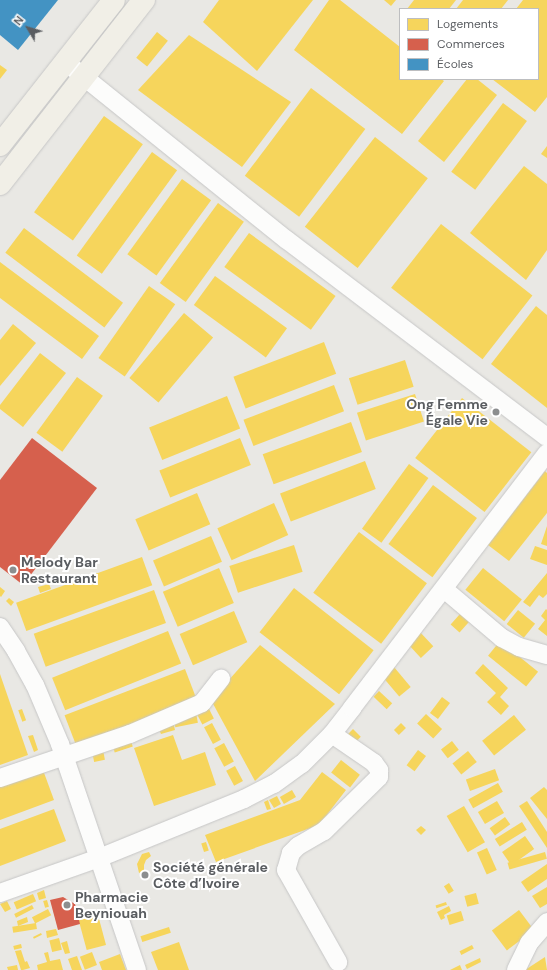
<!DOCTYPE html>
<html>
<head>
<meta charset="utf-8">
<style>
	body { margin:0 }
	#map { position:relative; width:547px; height:970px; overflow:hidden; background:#e9e8e4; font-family:"DM Sans",sans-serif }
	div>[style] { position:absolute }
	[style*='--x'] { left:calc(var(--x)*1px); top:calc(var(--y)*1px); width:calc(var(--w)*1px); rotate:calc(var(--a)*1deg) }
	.homes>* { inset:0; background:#f6d55c; transform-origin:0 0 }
	.shops>* { inset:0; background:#d6604d }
	.schools>* { inset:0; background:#4393c3 }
	.roads { filter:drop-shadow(0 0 1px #c6c6c6) drop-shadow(0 0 1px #c6c6c6) }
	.minor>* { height:18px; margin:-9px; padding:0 9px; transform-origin:9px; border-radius:9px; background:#fcfcfb }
	.major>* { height:22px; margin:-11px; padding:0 11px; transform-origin:11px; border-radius:11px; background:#f1efe7 }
	.dots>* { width:11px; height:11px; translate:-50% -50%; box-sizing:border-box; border:2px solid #fff; border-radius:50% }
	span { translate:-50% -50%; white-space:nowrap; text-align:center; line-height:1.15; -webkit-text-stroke:4px #fff; paint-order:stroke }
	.poi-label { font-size:14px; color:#5a5d61; font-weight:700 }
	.right { translate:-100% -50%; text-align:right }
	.left { translate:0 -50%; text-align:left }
	.legend { position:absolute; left:399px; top:8px; width:140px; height:72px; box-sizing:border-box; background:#fff; border:1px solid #bdbec0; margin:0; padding:5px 7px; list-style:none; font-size:12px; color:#5a5d61 }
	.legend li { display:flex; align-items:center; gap:8px; height:20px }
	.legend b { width:20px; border:1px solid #bdbec0 }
	.north { position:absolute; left:8px; top:8px; width:40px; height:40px; -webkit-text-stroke:3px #fff; paint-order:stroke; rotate:308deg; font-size:11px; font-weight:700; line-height:16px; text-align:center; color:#5a5d61 }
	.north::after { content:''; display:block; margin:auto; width:14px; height:18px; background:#5a5d61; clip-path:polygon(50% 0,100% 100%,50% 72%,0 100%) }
</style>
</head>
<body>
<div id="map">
	<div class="homes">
		<div style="clip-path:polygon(219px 0,313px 0,257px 71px,203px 22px)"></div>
		<div style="clip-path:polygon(329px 0,340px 0,400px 47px,400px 79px,441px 79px,444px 81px,402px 134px,294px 50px)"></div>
		<div style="clip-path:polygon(384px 0,396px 0,391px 6px)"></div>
		<div style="clip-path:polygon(414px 0,456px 0,449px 9px,407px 9px)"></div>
		<div style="clip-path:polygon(463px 0,508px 0,501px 9px,456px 9px)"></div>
		<div style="clip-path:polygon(523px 0,547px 0,547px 97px,535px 112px,492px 79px,538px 79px,538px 9px,516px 9px)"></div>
		<div style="left:157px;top:32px;width:14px;height:33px;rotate:39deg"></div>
		<div style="clip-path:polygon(189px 35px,291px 102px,242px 167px,138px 90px)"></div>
		<div style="clip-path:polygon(0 65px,7px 70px,0 79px)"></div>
		<div style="clip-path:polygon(467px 79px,477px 79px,497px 95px,444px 162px,418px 141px)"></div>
		<div style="left:311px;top:88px;width:68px;height:110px;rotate:37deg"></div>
		<div style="left:503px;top:103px;width:30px;height:86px;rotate:37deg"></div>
		<div style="left:104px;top:116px;width:48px;height:119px;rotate:36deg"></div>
		<div style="left:375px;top:137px;width:67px;height:114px;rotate:38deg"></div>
		<div style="clip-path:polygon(547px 146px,547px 158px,541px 154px)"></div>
		<div style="left:152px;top:152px;width:31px;height:128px;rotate:36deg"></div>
		<div style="clip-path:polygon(524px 166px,547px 184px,547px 250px,526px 280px,470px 233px)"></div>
		<div style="left:182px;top:179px;width:36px;height:93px;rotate:36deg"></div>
		<div style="left:218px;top:203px;width:32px;height:99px;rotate:36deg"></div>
		<div style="left:441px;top:224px;width:116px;height:81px;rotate:38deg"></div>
		<div style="left:24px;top:228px;width:124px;height:31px;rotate:37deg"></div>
		<div style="left:249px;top:233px;width:107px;height:42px;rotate:36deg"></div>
		<div style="clip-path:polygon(0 262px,99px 336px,82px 359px,0 298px)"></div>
		<div style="left:215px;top:276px;width:89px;height:36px;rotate:36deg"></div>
		<div style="left:149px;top:286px;width:32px;height:88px;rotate:35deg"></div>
		<div style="clip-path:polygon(536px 306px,547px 315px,547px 408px,491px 364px)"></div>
		<div style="left:184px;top:313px;width:38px;height:85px;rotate:40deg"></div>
		<div style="clip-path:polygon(13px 324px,36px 343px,0 386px,0 340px)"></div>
		<div style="left:324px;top:342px;width:34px;height:97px;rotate:69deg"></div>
		<div style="clip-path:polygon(40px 353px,66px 373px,23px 427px,0 409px,0 405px)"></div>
		<div style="left:405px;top:360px;width:28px;height:59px;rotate:72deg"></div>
		<div style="left:77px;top:377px;width:32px;height:69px;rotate:36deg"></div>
		<div style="left:334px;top:385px;width:28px;height:97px;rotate:69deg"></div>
		<div style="left:415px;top:394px;width:29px;height:61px;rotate:72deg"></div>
		<div style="left:227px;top:396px;width:35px;height:84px;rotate:68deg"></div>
		<div style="left:462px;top:398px;width:88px;height:76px;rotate:38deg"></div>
		<div style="left:351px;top:422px;width:32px;height:94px;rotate:70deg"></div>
		<div style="left:240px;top:438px;width:29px;height:87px;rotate:68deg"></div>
		<div style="left:365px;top:461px;width:30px;height:91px;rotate:69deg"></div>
		<div style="left:409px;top:464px;width:24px;height:80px;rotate:36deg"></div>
		<div style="clip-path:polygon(545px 471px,547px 473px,547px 513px,509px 561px,488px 545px)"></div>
		<div style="left:433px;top:485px;width:55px;height:74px;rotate:37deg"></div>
		<div style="left:197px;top:493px;width:34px;height:67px;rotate:67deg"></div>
		<div style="left:274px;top:503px;width:35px;height:62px;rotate:66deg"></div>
		<div style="clip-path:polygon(547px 526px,547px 546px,541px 544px)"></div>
		<div style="left:359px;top:532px;width:85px;height:76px;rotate:37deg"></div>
		<div style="left:211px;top:536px;width:28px;height:63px;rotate:67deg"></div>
		<div style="left:294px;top:545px;width:28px;height:68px;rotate:72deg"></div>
		<div style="clip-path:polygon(535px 546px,547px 550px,547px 565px,530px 559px)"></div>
		<div style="left:142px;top:557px;width:30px;height:134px;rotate:70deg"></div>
		<div style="left:219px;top:568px;width:38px;height:61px;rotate:67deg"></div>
		<div style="left:483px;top:568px;width:50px;height:28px;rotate:39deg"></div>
		<div style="clip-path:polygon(547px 573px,547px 594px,543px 598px,539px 595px,530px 607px,523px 602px)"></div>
		<div style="clip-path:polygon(49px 584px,51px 589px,40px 593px,38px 587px)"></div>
		<div style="clip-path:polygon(0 587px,5px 591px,1px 597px,0 596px)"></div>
		<div style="left:294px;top:588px;width:101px;height:56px;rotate:38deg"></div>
		<div style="left:154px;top:590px;width:35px;height:128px;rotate:70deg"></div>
		<div style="clip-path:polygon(9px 598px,14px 602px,11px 606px,6px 601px)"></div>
		<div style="clip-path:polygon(546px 609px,547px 610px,547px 636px,538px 629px,545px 620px,541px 616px)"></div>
		<div style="left:518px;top:610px;width:22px;height:18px;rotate:39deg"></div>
		<div style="left:234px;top:611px;width:34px;height:59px;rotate:67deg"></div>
		<div style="left:460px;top:614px;width:12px;height:14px;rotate:42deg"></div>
		<div style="left:168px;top:631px;width:35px;height:125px;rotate:68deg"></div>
		<div style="left:419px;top:631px;width:21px;height:17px;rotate:47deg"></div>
		<div style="left:500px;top:641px;width:49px;height:19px;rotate:39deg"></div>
		<div style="clip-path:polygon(260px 645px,335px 704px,255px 781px,211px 700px)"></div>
		<div style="clip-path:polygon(483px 664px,508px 688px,500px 697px,509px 706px,501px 715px,487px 702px,496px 693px,475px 673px)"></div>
		<div style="left:394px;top:667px;width:26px;height:15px;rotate:50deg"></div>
		<div style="left:185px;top:669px;width:34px;height:129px;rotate:69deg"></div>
		<div style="clip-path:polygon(0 674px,28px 755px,0 765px)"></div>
		<div style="left:379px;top:691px;width:18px;height:8px;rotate:43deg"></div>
		<div style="left:442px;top:697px;width:10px;height:20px;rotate:37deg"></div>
		<div style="left:208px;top:707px;width:13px;height:13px;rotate:63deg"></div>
		<div style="left:22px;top:709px;width:12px;height:4px;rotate:70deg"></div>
		<div style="left:196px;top:713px;width:10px;height:23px;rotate:79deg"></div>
		<div style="left:426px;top:714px;width:22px;height:13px;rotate:43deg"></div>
		<div style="left:514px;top:715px;width:19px;height:41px;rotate:51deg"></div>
		<div style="clip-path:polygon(173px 722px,175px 730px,161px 734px,158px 727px)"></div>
		<div style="left:212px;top:723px;width:19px;height:9px;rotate:62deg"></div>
		<div style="left:401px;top:723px;width:7px;height:10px;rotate:45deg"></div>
		<div style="left:353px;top:729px;width:11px;height:8px;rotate:45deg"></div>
		<div style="clip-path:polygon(33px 735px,38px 750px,34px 752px,28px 736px)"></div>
		<div style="clip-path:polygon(173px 735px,182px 760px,205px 752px,216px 785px,154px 806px,134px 748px)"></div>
		<div style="left:130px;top:738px;width:9px;height:19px;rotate:72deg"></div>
		<div style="left:452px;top:741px;width:11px;height:14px;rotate:52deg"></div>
		<div style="left:224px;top:743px;width:21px;height:11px;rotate:62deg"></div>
		<div style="left:103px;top:750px;width:10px;height:11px;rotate:79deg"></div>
		<div style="left:418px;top:750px;width:10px;height:19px;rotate:37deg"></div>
		<div style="left:468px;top:751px;width:14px;height:20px;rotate:51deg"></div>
		<div style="left:341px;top:760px;width:24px;height:16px;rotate:38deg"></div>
		<div style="left:235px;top:766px;width:17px;height:10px;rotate:62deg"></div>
		<div style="left:495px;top:769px;width:12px;height:31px;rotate:70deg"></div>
		<div style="clip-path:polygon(43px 770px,54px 800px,0 820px,0 786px)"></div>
		<div style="clip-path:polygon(322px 772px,346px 790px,319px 825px,216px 862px,205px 835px,300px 800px)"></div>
		<div style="left:498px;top:783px;width:10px;height:34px;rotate:61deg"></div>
		<div style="clip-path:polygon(544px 787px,547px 790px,547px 819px,530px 798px)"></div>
		<div style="left:292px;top:790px;width:8px;height:14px;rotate:60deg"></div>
		<div style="clip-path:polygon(277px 796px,281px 804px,274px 808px,269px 800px)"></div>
		<div style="clip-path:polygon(268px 800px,271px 809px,267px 810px,264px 802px)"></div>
		<div style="left:497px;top:801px;width:14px;height:22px;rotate:60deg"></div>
		<div style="clip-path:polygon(527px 801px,547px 832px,547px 848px,519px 806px)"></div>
		<div style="left:464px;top:806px;width:42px;height:20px;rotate:60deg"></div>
		<div style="clip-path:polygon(54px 809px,66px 841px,0 866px,0 829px)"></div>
		<div style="left:505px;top:817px;width:9px;height:19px;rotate:54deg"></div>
		<div style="left:522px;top:822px;width:9px;height:32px;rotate:58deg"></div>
		<div style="clip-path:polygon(421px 826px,426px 830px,421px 835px,416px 830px)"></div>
		<div style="left:525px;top:836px;width:16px;height:28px;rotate:55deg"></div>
		<div style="left:206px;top:842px;width:9px;height:5px;rotate:72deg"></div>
		<div style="left:487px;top:848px;width:24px;height:11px;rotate:66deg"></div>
		<div style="clip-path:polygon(149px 852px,151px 856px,146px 860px,144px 865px,144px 871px,139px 873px,137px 864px,142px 854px)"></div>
		<div style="left:545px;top:852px;width:7px;height:39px;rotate:74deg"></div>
		<div style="clip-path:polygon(547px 864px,547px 879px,528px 892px,521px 882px)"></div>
		<div style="left:449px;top:883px;width:9px;height:6px;rotate:58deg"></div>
		<div style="clip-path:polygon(547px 887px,547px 904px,540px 908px,532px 896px)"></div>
		<div style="clip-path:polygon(44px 890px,46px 898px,39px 900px,37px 893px)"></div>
		<div style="left:476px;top:893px;width:11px;height:12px;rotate:75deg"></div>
		<div style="left:33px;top:894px;width:8px;height:21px;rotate:67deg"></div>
		<div style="left:47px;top:900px;width:7px;height:4px;rotate:74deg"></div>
		<div style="clip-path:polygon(7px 901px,11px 909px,5px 912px,0 904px)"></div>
		<div style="left:446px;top:902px;width:3px;height:11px;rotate:72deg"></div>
		<div style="left:32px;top:905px;width:4px;height:20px;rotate:63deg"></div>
		<div style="clip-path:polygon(449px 906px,451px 911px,444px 915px,445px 918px,441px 920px,437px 912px)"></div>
		<div style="left:48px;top:909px;width:7px;height:18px;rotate:63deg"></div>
		<div style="left:519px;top:910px;width:25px;height:34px;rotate:53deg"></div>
		<div style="left:461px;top:911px;width:10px;height:15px;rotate:73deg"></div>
		<div style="left:98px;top:915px;width:31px;height:20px;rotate:75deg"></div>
		<div style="clip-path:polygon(27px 917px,28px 922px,18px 926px,17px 921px)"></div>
		<div style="left:36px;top:923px;width:6px;height:24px;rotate:81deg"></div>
		<div style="left:169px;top:927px;width:6px;height:30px;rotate:72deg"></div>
		<div style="clip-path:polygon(56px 929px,58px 935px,47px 938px,46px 931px)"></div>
		<div style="left:41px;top:933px;width:2px;height:9px;rotate:63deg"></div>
		<div style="left:59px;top:938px;width:12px;height:10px;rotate:76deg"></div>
		<div style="clip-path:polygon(67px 941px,70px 953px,65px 954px,61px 943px)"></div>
		<div style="clip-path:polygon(179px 942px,189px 970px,158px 970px,151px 952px)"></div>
		<div style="left:21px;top:944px;width:4px;height:8px;rotate:76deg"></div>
		<div style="left:472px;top:945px;width:4px;height:14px;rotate:63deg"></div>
		<div style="clip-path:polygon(21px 950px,25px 962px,27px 961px,30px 968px,23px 970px,21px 970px,15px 951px)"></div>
		<div style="clip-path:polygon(48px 952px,50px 961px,60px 959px,63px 970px,38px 970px,37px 965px,47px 962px,44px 953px)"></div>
		<div style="left:92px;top:952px;width:14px;height:13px;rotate:69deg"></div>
		<div style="clip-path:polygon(120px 954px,126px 970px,102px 970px,99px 962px)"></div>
		<div style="clip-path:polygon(77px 956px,82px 970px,72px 970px,68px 959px)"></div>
		<div style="clip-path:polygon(545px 957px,547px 970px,525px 970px)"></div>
		<div style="clip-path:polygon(480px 958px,481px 962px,467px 969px,465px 965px)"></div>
		<div style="clip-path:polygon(17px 965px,18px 970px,8px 970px,7px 967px)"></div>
		<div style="clip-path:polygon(460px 965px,462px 970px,450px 970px)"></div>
	</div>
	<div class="shops">
		<div style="clip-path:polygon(32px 438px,97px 488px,23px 585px,0 567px,0 480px)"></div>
		<div style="clip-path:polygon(63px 897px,75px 904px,80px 924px,58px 930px,50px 900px)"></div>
	</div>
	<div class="schools">
		<div style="clip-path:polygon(0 0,58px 0,18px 50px,0 35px)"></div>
	</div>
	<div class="roads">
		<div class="minor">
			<div style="--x:74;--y:69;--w:273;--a:38.8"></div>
			<div style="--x:287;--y:240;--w:326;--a:37.2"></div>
			<div style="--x:444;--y:589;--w:76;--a:40.2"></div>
			<div style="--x:502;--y:638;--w:19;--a:28"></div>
			<div style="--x:519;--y:647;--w:29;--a:16"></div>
			<div style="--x:0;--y:627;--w:29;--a:56"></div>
			<div style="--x:16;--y:651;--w:39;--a:61"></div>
			<div style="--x:35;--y:685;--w:64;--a:67"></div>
			<div style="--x:60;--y:744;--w:239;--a:71.2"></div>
			<div style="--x:332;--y:734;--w:51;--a:34.6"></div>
			<div style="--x:374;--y:763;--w:9;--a:54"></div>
			<div style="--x:379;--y:770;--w:7;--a:90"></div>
			<div style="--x:379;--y:777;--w:77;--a:135.5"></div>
			<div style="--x:324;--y:831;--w:30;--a:150"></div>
			<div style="--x:298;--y:846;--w:10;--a:135"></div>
			<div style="--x:291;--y:853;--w:18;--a:106"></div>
			<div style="--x:286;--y:870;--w:106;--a:60.5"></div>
			<div style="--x:0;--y:778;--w:137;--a:-18.7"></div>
			<div style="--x:130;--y:734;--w:78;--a:-23.3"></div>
			<div style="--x:202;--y:703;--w:31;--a:-52"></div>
			<div style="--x:0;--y:893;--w:105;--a:-19.5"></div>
			<div style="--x:99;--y:858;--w:157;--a:-22.1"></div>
			<div style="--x:244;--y:799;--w:34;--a:-27"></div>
			<div style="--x:274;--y:784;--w:34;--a:-36"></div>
			<div style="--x:302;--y:764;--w:42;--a:-45"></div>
			<div style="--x:332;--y:734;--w:33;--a:-52"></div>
			<div style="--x:352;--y:708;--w:321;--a:-52.6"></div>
			<div style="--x:516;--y:970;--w:30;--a:-64"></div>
			<div style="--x:529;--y:943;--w:28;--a:-49"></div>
		</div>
		<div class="major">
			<div style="--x:0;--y:145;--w:184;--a:-51.8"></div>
			<div style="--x:0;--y:184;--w:234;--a:-52"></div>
		</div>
	</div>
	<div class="dots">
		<div style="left:496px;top:412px;background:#8c8e8f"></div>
		<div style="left:13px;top:570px;background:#8c8e8f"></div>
		<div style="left:145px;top:875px;background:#8c8e8f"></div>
		<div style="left:67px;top:905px;background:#8c8e8f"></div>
	</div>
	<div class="poi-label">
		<span class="right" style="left:488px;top:412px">Ong Femme<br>Égale Vie</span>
		<span class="left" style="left:21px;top:570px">Melody Bar<br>Restaurant</span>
		<span class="left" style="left:153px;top:875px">Société générale<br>Côte d’Ivoire</span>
		<span class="left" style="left:75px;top:905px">Pharmacie<br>Beyniouah</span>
	</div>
	<ul class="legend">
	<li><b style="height:11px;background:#f6d55c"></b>Logements</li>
	<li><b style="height:11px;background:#d6604d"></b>Commerces</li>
	<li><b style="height:11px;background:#4393c3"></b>Écoles</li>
	</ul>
	<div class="north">N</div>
</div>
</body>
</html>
